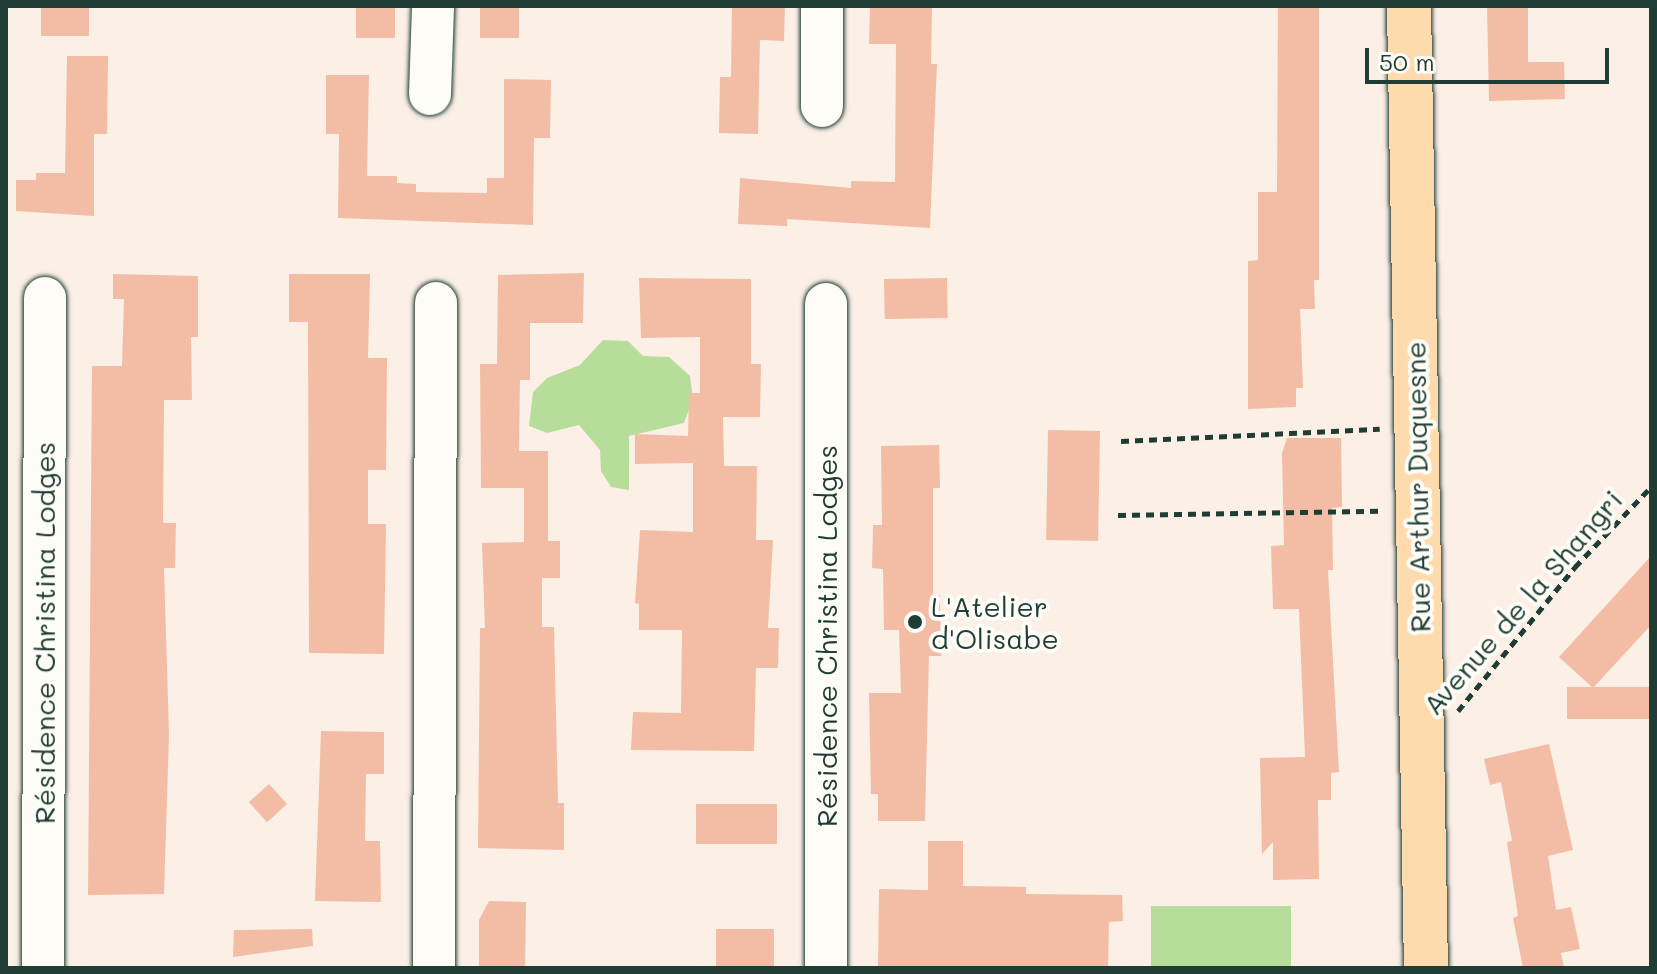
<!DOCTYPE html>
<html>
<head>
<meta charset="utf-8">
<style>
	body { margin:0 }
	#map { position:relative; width:1657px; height:974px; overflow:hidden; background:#fbefe6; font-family:Mali,sans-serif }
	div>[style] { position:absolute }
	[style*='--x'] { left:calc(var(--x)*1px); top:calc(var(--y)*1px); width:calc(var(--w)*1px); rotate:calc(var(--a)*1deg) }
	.green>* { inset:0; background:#b6de9a; transform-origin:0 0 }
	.building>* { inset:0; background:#f2bda4; transform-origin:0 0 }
	.path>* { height:5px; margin-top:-2.5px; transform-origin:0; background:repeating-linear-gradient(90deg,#1f3d34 0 8px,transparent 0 14px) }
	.roads { filter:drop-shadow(0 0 2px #1f3d34) drop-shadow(0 0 2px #1f3d34) }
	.minor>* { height:42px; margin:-21px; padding:0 21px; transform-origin:21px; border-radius:21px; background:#fdfcf7 }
	.major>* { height:44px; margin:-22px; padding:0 22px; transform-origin:22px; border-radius:22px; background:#fedbac }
	.dots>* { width:22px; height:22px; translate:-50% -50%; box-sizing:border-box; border:4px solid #fdfcf7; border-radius:50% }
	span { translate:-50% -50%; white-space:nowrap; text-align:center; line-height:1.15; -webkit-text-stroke:8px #fdfcf7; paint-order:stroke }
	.street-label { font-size:28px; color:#1f3d34 }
	.poi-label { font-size:28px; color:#1f3d34 }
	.left { translate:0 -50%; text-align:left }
	.frame { position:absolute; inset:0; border:8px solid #1f3d34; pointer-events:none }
	.scale { position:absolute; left:1365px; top:48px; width:244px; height:36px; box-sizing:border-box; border:4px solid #1f3d34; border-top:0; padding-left:10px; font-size:24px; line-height:28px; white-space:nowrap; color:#1f3d34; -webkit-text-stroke:6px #fdfcf7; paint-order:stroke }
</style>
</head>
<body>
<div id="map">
	<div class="green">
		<div style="clip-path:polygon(603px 340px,628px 341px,643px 356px,669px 357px,690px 376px,693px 399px,684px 423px,629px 436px,629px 490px,611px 487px,601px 471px,600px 450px,579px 425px,547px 433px,529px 426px,533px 392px,547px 378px,580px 365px)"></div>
		<div style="left:1291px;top:906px;width:62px;height:140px;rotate:90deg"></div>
	</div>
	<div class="building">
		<div style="left:41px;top:6px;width:48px;height:30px"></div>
		<div style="left:356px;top:6px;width:39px;height:32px"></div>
		<div style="left:480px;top:6px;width:39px;height:32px"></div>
		<div style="clip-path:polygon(732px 6px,785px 6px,784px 41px,760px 40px,758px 134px,719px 133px,720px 77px,731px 77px)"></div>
		<div style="clip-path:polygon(870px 6px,932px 6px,931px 64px,937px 64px,930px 228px,787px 219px,787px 226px,738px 224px,740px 178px,851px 188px,851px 181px,895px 182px,896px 44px,869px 44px)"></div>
		<div style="clip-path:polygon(1278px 6px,1319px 6px,1319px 280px,1314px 280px,1315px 309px,1300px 309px,1303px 388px,1296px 388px,1296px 407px,1248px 409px,1248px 261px,1258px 260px,1258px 192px,1277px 192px)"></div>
		<div style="clip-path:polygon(1487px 6px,1528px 6px,1528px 62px,1564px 62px,1565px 99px,1489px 101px)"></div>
		<div style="clip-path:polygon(67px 56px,108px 56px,107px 134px,94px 134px,94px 216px,16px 211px,16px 180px,36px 180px,36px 173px,65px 173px)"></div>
		<div style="clip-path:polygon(326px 75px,369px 75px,367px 176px,397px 176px,397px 183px,416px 184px,416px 192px,487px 193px,487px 178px,504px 178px,504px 79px,551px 80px,550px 138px,534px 138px,533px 225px,338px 218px,339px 134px,326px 134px)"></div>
		<div style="clip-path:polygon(584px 273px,583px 323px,530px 323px,530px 380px,520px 380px,519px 451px,548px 451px,548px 541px,560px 541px,560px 578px,542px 578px,542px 627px,554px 627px,558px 803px,564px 803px,564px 850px,478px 848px,480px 628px,485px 628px,482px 543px,524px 542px,524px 488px,481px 488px,480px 364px,497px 364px,498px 275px)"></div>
		<div style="clip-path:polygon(113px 274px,198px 276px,198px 337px,191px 337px,192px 400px,164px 400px,163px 523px,176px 523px,175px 568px,164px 568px,169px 734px,164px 894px,88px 895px,92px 366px,122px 366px,124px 299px,113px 299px)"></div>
		<div style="clip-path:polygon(289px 274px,370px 274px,368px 358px,387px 358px,386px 470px,368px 470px,368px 524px,386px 524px,384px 654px,309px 653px,308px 322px,289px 322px)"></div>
		<div style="clip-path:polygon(639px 278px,751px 279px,751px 364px,761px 364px,760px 417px,723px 417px,724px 466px,757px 466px,756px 540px,773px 540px,768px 628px,779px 628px,778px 668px,756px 668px,754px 751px,631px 750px,633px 712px,681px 713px,682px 630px,639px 630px,639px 604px,635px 603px,640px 530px,693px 532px,693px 463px,635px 464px,635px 434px,688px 436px,689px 393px,700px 393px,700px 337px,641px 338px)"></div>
		<div style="left:947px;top:278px;width:40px;height:63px;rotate:89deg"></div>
		<div style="left:1100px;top:431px;width:110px;height:52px;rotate:91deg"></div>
		<div style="clip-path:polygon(1287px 438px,1341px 438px,1342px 507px,1332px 508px,1333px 570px,1328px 570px,1339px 772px,1331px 773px,1331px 800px,1318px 800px,1319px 879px,1273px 880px,1273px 842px,1262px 854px,1260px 758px,1305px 757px,1299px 609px,1273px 609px,1271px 546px,1284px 545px,1282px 453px)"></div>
		<div style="clip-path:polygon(939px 445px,940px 488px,933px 488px,933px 596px,940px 595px,941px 656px,929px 656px,925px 821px,878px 821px,878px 794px,871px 794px,869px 693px,901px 693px,899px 630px,884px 630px,883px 569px,872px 568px,873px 525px,882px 525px,881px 446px)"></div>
		<div style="clip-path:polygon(1651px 556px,1651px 625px,1593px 688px,1559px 657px)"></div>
		<div style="left:1651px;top:687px;width:32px;height:84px;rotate:90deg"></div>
		<div style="clip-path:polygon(321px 731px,384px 732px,384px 774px,366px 774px,365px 841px,380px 841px,381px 902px,315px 901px)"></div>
		<div style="clip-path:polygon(1549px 744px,1573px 850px,1548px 856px,1556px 910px,1571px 907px,1580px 949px,1561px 953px,1564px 968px,1523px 968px,1513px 918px,1518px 916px,1507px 842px,1512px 841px,1501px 782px,1490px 785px,1484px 759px)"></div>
		<div style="left:269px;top:784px;width:27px;height:27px;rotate:48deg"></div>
		<div style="left:696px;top:804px;width:81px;height:40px"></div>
		<div style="clip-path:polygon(928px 841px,963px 841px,963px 886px,1026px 887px,1026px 894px,1122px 895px,1123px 921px,1109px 922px,1108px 968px,878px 968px,879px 889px,928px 890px)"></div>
		<div style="clip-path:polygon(489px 901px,526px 902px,525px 968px,479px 968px,479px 920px)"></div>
		<div style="clip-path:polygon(312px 929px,313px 946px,233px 957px,234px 930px)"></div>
		<div style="left:716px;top:929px;width:58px;height:39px"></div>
	</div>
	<div class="path">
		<div style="--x:1121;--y:441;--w:259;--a:-2.7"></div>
		<div style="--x:1118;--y:515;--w:263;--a:-0.9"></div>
		<div style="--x:1458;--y:711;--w:186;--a:-50.9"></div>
		<div style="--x:1575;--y:567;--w:110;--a:-46.5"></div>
	</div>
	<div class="roads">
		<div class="minor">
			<div style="--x:822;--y:6;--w:100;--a:90"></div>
			<div style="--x:430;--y:94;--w:88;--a:-88"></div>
			<div style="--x:43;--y:968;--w:670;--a:-89.83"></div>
			<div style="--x:434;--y:968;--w:665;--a:-89.83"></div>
			<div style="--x:826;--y:968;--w:664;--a:-90"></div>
		</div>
		<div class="major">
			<div style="--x:1409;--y:6;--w:962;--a:88.99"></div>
		</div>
	</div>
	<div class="dots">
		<div style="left:915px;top:622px;background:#1f3d34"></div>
	</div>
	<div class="street-label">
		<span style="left:1417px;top:487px;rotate:-91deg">Rue Arthur Duquesne</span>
		<span style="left:1522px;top:602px;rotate:-49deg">Avenue de la Shangri</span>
		<span style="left:44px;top:633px;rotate:-90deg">Résidence Christina Lodges</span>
		<span style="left:826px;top:636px;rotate:-90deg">Résidence Christina Lodges</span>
	</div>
	<div class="poi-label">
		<span class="left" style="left:931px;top:622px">L'Atelier<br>d'Olisabe</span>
	</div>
	<div class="frame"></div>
	<div class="scale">50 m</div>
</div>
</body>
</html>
